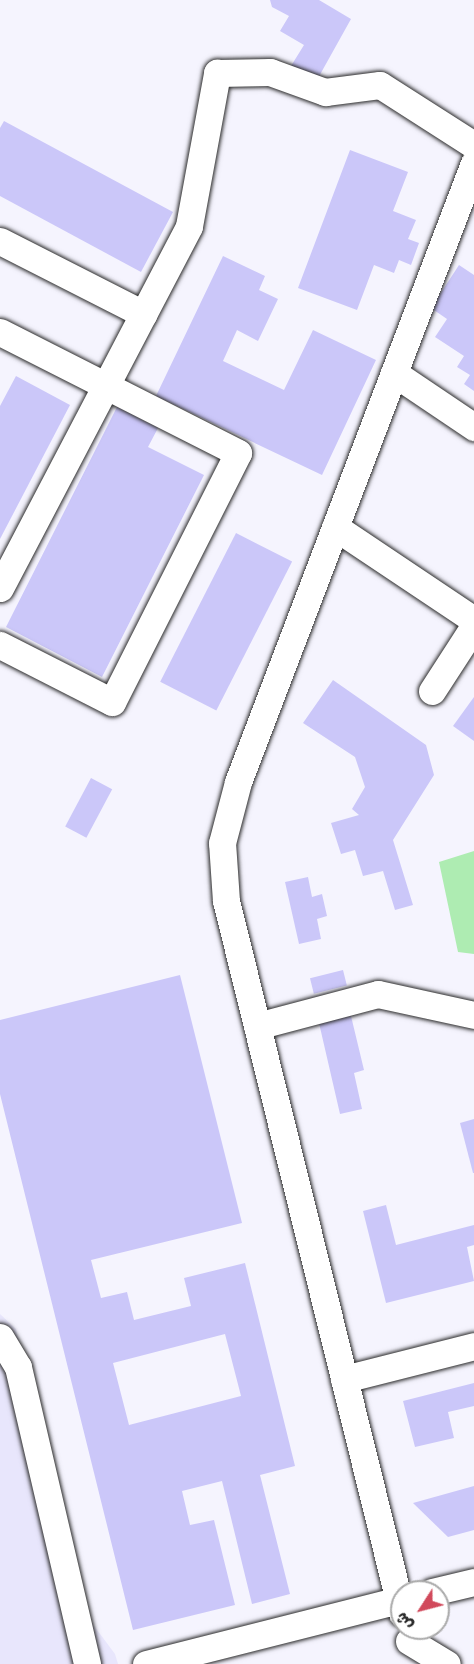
<!DOCTYPE html>
<html>
<head>
<meta charset="utf-8">
<style>
	body { margin:0 }
	#map { position:relative; width:474px; height:1664px; overflow:hidden; background:#f5f4fe; font-family:"Gochi Hand","Playpen Sans Arabic",sans-serif }
	div>[style] { position:absolute }
	[style*='--x'] { left:calc(var(--x)*1px); top:calc(var(--y)*1px); width:calc(var(--w)*1px); rotate:calc(var(--a)*1deg) }
	.built>* { inset:0; background:#e8e6fc }
	.green>* { inset:0; background:#aeecb2 }
	.building>* { inset:0; background:#cbc7f9; transform-origin:0 0 }
	.roads { filter:drop-shadow(0 0 2px #2b2b2b) drop-shadow(0 0 2px #2b2b2b) }
	.minor>* { height:27px; margin:-13.5px; padding:0 13.5px; transform-origin:13.5px; border-radius:13.5px; background:#fff }
	span { translate:-50% -50%; white-space:nowrap; text-align:center; line-height:1.15; -webkit-text-stroke:6px #fff; paint-order:stroke }
	.north { position:absolute; left:390px; top:1580px; width:60px; height:60px; box-sizing:border-box; background:#fff; border:2px solid #aaa; border-radius:50%; rotate:234deg; font-size:16px; font-weight:700; line-height:24px; text-align:center; color:#2b2b2b }
	.north::after { content:''; display:block; margin:auto; width:21px; height:27px; background:#d1495b; clip-path:polygon(50% 0,100% 100%,50% 72%,0 100%) }
</style>
</head>
<body>
<div id="map">
	<div class="built">
		<div style="clip-path:polygon(0 1314px,16px 1329px,86px 1615px,115px 1654px,118px 1664px,0 1664px)"></div>
	</div>
	<div class="green">
		<div style="clip-path:polygon(474px 851px,474px 954px,458px 952px,439px 862px)"></div>
	</div>
	<div class="building">
		<div style="clip-path:polygon(270px 0,319px 0,351px 19px,317px 80px,291px 66px,304px 45px,280px 31px,289px 16px,272px 7px)"></div>
		<div style="clip-path:polygon(4px 121px,173px 212px,141px 272px,0 196px,0 128px)"></div>
		<div style="clip-path:polygon(350px 150px,408px 172px,393px 211px,416px 220px,408px 239px,419px 243px,411px 265px,399px 260px,394px 273px,374px 265px,357px 310px,298px 288px)"></div>
		<div style="clip-path:polygon(223px 256px,265px 276px,259px 290px,278px 299px,258px 341px,237px 330px,223px 361px,284px 390px,313px 330px,376px 360px,322px 475px,156px 396px)"></div>
		<div style="clip-path:polygon(459px 265px,474px 275px,474px 391px,464px 384px,470px 375px,457px 367px,464px 356px,435px 337px,447px 319px,431px 308px)"></div>
		<div style="clip-path:polygon(16px 376px,70px 405px,0 539px,0 406px)"></div>
		<div style="clip-path:polygon(117px 407px,158px 428px,148px 447px,204px 475px,102px 677px,6px 627px)"></div>
		<div style="left:236px;top:533px;width:63px;height:167px;rotate:27deg"></div>
		<div style="clip-path:polygon(333px 680px,426px 745px,434px 775px,393px 840px,413px 905px,395px 910px,383px 871px,363px 876px,355px 850px,341px 854px,331px 823px,359px 815px,352px 809px,365px 787px,355px 757px,303px 723px)"></div>
		<div style="clip-path:polygon(474px 697px,474px 741px,453px 726px)"></div>
		<div style="left:91px;top:778px;width:24px;height:55px;rotate:28deg"></div>
		<div style="clip-path:polygon(308px 877px,312px 897px,322px 894px,327px 916px,317px 919px,321px 939px,299px 944px,285px 882px)"></div>
		<div style="left:343px;top:970px;width:16px;height:34px;rotate:76deg"></div>
		<div style="clip-path:polygon(evenodd,180px 975px,242px 1223px,91px 1260px,101px 1298px,127px 1292px,134px 1320px,191px 1306px,184px 1278px,245px 1263px,295px 1466px,260px 1475px,290px 1594px,252px 1604px,222px 1481px,182px 1491px,190px 1525px,214px 1520px,235px 1605px,133px 1630px,0 1094px,0 1020px,180px 975px,225px 1334px,241px 1396px,129px 1425px,113px 1363px,225px 1334px)"></div>
		<div style="clip-path:polygon(351px 1016px,364px 1070px,354px 1073px,362px 1109px,340px 1114px,319px 1023px)"></div>
		<div style="clip-path:polygon(474px 1119px,474px 1173px,473px 1173px,460px 1123px)"></div>
		<div style="clip-path:polygon(386px 1205px,396px 1245px,474px 1225px,474px 1245px,467px 1247px,474px 1281px,386px 1303px,363px 1211px)"></div>
		<div style="clip-path:polygon(474px 1383px,474px 1406px,448px 1412px,454px 1438px,415px 1447px,403px 1401px)"></div>
		<div style="clip-path:polygon(474px 1486px,474px 1530px,448px 1537px,413px 1503px)"></div>
	</div>
	<div class="roads">
		<div class="minor">
			<div style="--x:0;--y:241;--w:161;--a:27"></div>
			<div style="--x:0;--y:332;--w:267;--a:26.9"></div>
			<div style="--x:238;--y:453;--w:279;--a:116.8"></div>
			<div style="--x:112;--y:702;--w:126;--a:-153"></div>
			<div style="--x:394;--y:373;--w:97;--a:34"></div>
			<div style="--x:335;--y:527;--w:167;--a:33.8"></div>
			<div style="--x:0;--y:588;--w:408;--a:-62.4"></div>
			<div style="--x:189;--y:226;--w:156;--a:-79.6"></div>
			<div style="--x:217;--y:73;--w:53;--a:-1.1"></div>
			<div style="--x:270;--y:72;--w:59;--a:20"></div>
			<div style="--x:325;--y:92;--w:55;--a:-7.3"></div>
			<div style="--x:380;--y:85;--w:112;--a:32.6"></div>
			<div style="--x:432;--y:691;--w:77;--a:-57.1"></div>
			<div style="--x:257;--y:1026;--w:125;--a:-14.8"></div>
			<div style="--x:378;--y:994;--w:98;--a:12.3"></div>
			<div style="--x:0;--y:1337;--w:35;--a:59"></div>
			<div style="--x:18;--y:1367;--w:305;--a:76.9"></div>
			<div style="--x:344;--y:1379;--w:134;--a:-14.2"></div>
			<div style="--x:432;--y:1592;--w:43;--a:-13.4"></div>
			<div style="--x:402;--y:1613;--w:733;--a:-103.88"></div>
			<div style="--x:226;--y:901;--w:58;--a:-93.9"></div>
			<div style="--x:222;--y:843;--w:63;--a:-75.3"></div>
			<div style="--x:238;--y:782;--w:662;--a:-69.13"></div>
			<div style="--x:409;--y:1641;--w:44;--a:31.2"></div>
			<div style="--x:146;--y:1664;--w:264;--a:-14.2"></div>
		</div>
	</div>
	<div class="north">ش</div>
</div>
</body>
</html>
